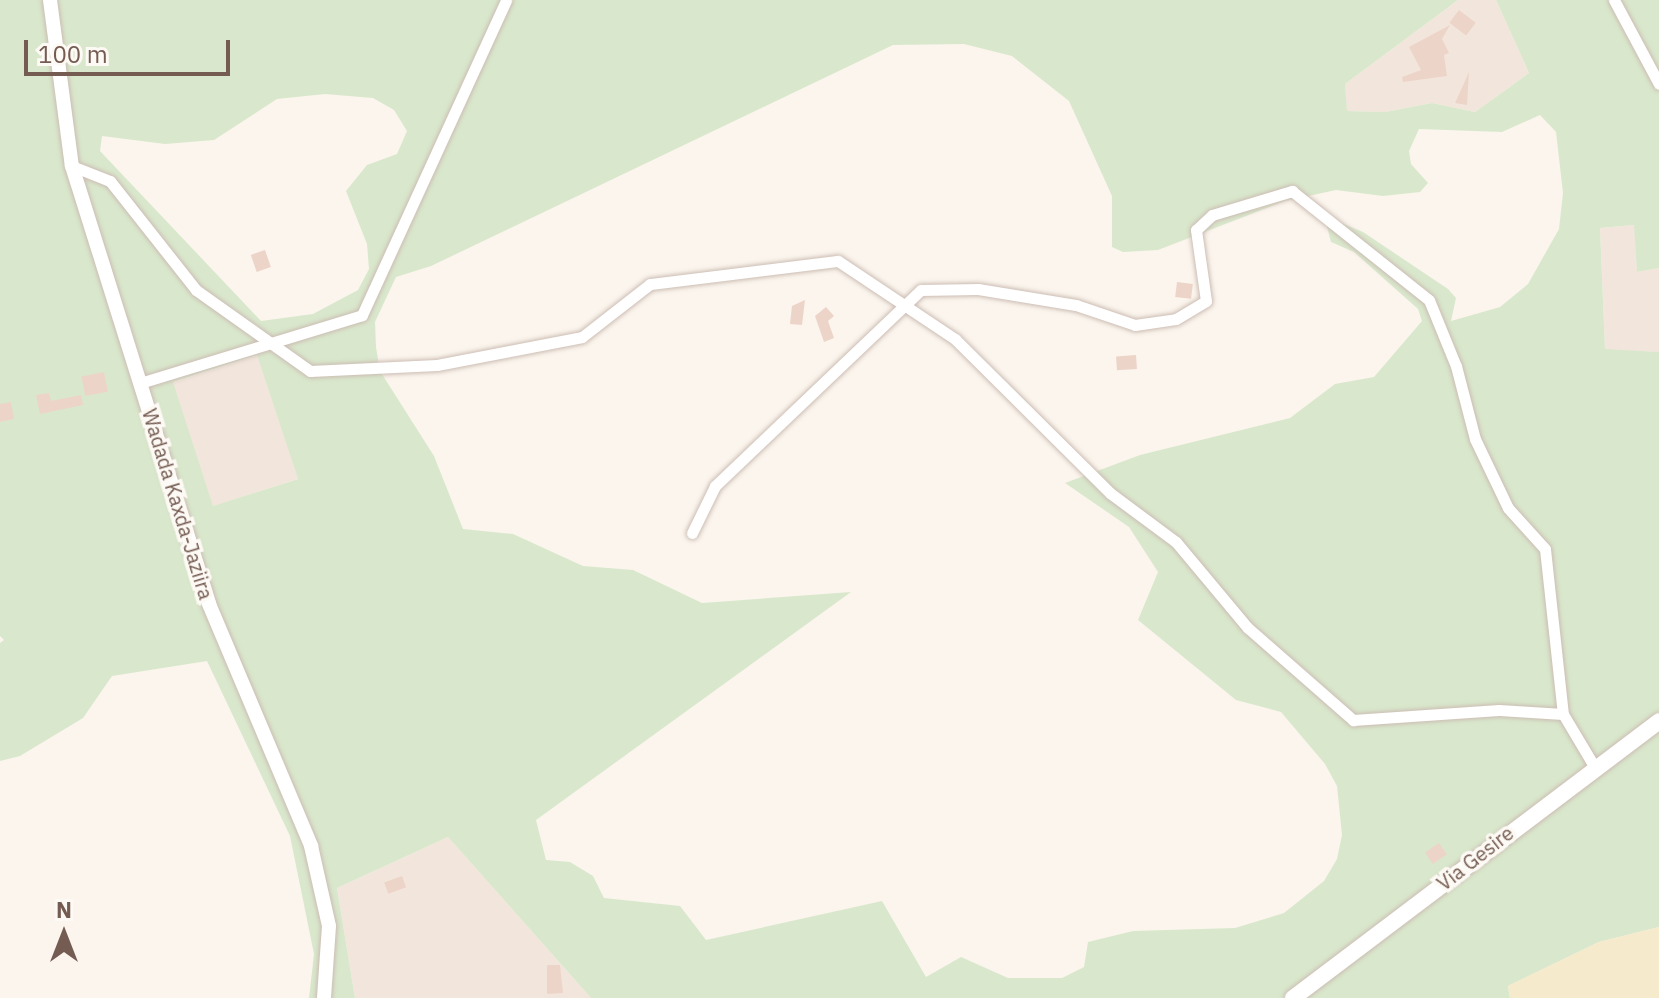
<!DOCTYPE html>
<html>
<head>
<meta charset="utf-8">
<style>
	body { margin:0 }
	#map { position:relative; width:1659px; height:998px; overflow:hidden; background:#fbf5ed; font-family:"IBM Plex Sans",sans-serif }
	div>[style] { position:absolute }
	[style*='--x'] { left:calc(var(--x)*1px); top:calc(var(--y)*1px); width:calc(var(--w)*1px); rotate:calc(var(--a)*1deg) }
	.residential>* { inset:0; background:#f2e6dc; transform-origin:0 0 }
	.green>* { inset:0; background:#d9e8cc }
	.sand>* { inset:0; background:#f6eacc }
	.building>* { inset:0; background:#edd4c8; transform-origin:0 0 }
	.roads { filter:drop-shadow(0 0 2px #ccbdb4) drop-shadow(0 0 2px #ccbdb4) }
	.minor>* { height:11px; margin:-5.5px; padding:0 5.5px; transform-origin:5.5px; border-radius:5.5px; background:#fff }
	.tertiary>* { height:14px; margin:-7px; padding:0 7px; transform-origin:7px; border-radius:7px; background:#fff }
	.secondary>* { height:16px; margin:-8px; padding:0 8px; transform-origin:8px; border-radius:8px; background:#fff }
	span { translate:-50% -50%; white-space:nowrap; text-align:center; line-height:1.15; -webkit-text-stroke:7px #fdf9f4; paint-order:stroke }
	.street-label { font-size:20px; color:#745c52 }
	.north { position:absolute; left:24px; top:894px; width:80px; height:80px; -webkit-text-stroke:6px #fdf9f4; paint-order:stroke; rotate:0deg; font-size:22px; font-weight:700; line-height:32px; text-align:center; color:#745c52 }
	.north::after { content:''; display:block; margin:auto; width:28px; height:36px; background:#745c52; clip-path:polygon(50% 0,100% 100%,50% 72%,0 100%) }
	.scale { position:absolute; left:24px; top:40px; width:206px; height:36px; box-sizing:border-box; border:4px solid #745c52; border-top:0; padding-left:10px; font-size:24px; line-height:28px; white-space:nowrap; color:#745c52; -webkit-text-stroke:6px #fdf9f4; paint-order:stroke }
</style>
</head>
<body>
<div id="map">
	<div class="residential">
		<div style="clip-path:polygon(1458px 0,1496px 0,1529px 73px,1475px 112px,1432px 103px,1385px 112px,1346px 111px,1345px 84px)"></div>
		<div style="clip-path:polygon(1635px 225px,1637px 272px,1659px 268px,1659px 352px,1605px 350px,1600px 228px)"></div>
		<div style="left:258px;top:355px;width:130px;height:90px;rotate:72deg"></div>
		<div style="clip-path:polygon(448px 837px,591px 998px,355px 998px,337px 888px)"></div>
	</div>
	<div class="green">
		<div style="clip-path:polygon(evenodd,0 0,1458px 0,1345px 84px,1347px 111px,1385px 112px,1432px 103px,1475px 112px,1529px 73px,1496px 0,1659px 0,1659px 268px,1637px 272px,1634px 225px,1600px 228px,1605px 349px,1659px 352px,1659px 927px,1599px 942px,1508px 986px,1510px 998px,591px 998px,448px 837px,337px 888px,355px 998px,309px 998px,314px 954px,290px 836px,207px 661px,112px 676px,83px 718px,20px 756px,0 761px,0 643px,4px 640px,0 636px,0 0,964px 44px,1012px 56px,1069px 101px,1112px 196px,1112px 247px,1123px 252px,1158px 250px,1285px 201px,1336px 190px,1383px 196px,1420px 192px,1428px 183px,1411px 164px,1409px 151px,1419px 129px,1502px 132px,1540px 115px,1556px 132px,1563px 193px,1559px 229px,1528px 284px,1500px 307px,1451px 321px,1456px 298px,1448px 289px,1363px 232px,1339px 222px,1326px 223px,1331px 242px,1354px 252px,1418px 309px,1422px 321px,1374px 377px,1335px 384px,1290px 418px,1140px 455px,1065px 483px,1129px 527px,1158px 572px,1138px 620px,1236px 700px,1281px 712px,1325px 764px,1337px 786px,1342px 835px,1337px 859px,1324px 881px,1284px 913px,1235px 928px,1133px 931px,1088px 942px,1084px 967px,1062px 978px,1008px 978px,961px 957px,926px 977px,882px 901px,706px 940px,680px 906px,604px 898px,593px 876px,570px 862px,546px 860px,536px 820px,851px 592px,702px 603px,633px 570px,583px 566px,513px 534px,463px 529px,434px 456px,380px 371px,376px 347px,375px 322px,396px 277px,431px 266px,893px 45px,964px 44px,0 0,325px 94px,373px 98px,394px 110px,407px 131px,397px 154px,367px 165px,346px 191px,367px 244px,369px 269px,358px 290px,313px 314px,261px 321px,100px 151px,102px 136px,165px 144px,214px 140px,277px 99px,325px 94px,0 0,257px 355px,298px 479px,213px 506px,173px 382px,257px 355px)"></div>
	</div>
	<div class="sand">
		<div style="clip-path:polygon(1659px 927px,1659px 998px,1510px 998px,1508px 986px,1599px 942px)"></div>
	</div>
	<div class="building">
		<div style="left:1459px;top:10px;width:21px;height:16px;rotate:37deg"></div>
		<div style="clip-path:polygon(1450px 25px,1442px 39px,1449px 53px,1444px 55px,1447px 76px,1403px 82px,1402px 77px,1421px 70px,1409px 47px)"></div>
		<div style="clip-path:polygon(1469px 72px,1467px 105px,1455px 103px)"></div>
		<div style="left:265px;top:250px;width:18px;height:15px;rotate:71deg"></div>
		<div style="left:1177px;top:282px;width:16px;height:15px;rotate:7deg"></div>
		<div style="clip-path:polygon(805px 300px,802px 325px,790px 324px,792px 306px)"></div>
		<div style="clip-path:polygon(826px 307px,834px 316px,828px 321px,834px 338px,824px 342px,815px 316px)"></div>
		<div style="left:1136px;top:355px;width:14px;height:20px;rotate:86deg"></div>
		<div style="left:104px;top:372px;width:20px;height:23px;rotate:79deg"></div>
		<div style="clip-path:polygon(49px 393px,51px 401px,81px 395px,83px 405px,40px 414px,36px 395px)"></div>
		<div style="clip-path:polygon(11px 402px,14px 419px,0 422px,0 404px)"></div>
		<div style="left:1439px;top:843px;width:14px;height:17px;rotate:56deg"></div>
		<div style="left:402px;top:876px;width:12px;height:19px;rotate:70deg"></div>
		<div style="clip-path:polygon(547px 965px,560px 965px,563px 993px,547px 994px)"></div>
	</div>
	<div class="roads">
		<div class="minor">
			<div style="--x:1614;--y:0;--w:95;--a:61.8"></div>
			<div style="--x:72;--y:166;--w:41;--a:21.5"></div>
			<div style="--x:110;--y:181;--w:139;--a:51.7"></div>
			<div style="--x:196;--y:290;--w:140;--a:35.4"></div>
			<div style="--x:310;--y:371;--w:127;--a:-2.7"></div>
			<div style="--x:437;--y:365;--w:148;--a:-10.9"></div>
			<div style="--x:582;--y:337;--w:86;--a:-37.9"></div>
			<div style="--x:650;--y:284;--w:189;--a:-7"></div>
			<div style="--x:838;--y:261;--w:141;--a:33.7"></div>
			<div style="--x:955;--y:339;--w:218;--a:44.8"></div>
			<div style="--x:1110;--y:493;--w:82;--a:36.6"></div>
			<div style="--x:1176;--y:542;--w:112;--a:50.1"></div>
			<div style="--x:1248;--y:628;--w:140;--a:41.2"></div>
			<div style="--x:1353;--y:720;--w:146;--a:-3.9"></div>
			<div style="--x:1499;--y:710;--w:64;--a:3.6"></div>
			<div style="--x:1563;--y:714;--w:61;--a:59.2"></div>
			<div style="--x:140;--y:383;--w:232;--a:-17"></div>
			<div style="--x:362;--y:315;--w:346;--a:-65.4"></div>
			<div style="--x:692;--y:533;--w:52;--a:-63.9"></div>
			<div style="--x:715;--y:486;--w:284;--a:-43.6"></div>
			<div style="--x:921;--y:290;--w:57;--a:-1"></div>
			<div style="--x:978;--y:289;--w:99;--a:9.3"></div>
			<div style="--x:1076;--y:305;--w:62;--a:18.7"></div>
			<div style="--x:1135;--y:325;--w:41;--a:-8.3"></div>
			<div style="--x:1176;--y:319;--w:35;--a:-31"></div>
			<div style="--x:1206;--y:301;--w:72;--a:-98"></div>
			<div style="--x:1196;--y:230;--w:22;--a:-43"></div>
			<div style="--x:1212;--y:215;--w:84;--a:-16.7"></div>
			<div style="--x:1292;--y:191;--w:175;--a:38.5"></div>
			<div style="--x:1429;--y:300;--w:71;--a:67.8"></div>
			<div style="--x:1456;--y:366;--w:75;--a:75.4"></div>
			<div style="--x:1475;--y:439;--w:76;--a:64.4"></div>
			<div style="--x:1508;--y:508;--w:55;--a:47.9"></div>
			<div style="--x:1545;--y:549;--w:166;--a:83.8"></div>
		</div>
		<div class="tertiary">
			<div style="--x:50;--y:0;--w:167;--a:82.5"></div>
			<div style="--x:72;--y:166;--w:459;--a:72.6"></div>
			<div style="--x:209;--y:604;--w:263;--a:67.1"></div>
			<div style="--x:311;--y:846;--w:82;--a:77.3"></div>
			<div style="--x:329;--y:926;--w:72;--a:94"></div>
		</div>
		<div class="secondary">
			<div style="--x:1293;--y:998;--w:459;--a:-37.1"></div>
		</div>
	</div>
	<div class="street-label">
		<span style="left:178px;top:504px;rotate:73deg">Wadada Kaxda-Jaziira</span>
		<span style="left:1475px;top:858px;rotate:-38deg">Via Gesire</span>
	</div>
	<div class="north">N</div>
	<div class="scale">100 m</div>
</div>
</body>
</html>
